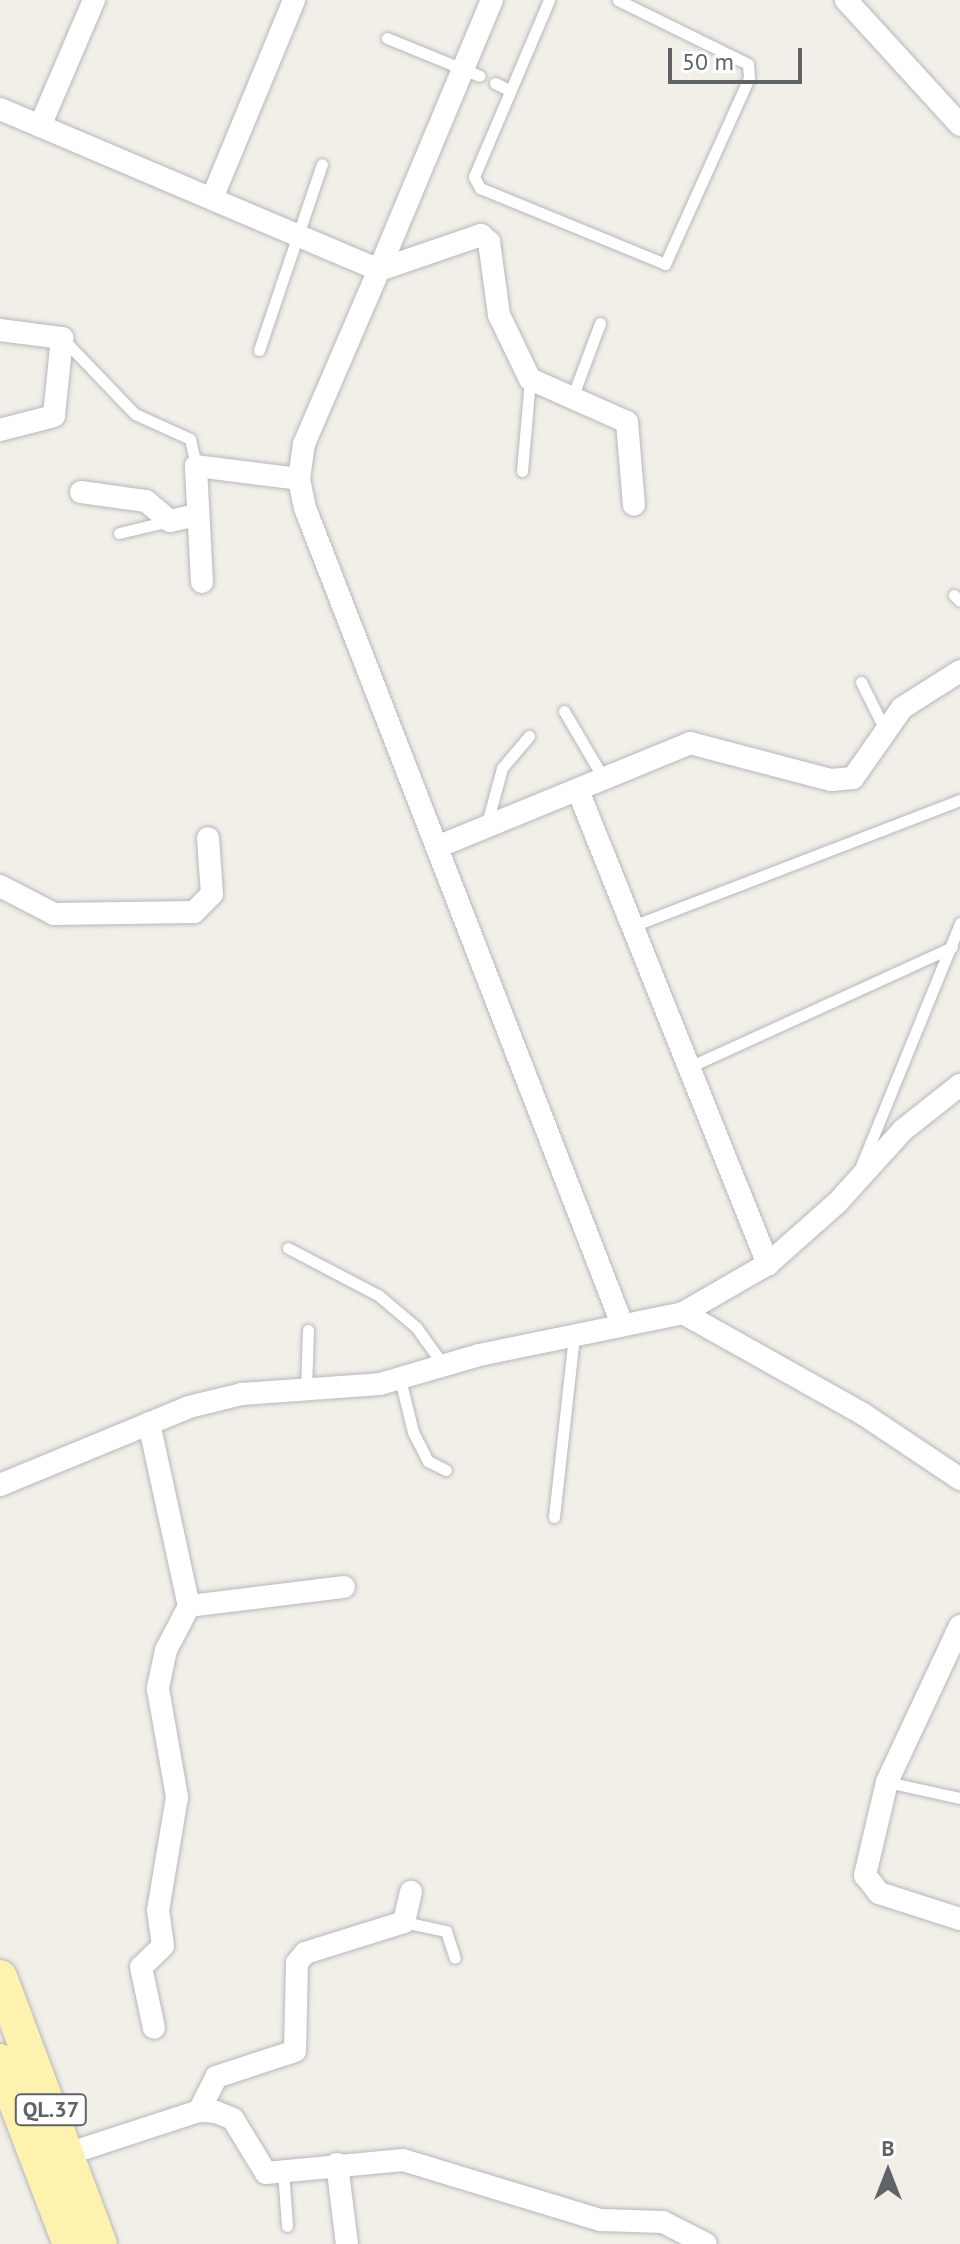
<!DOCTYPE html>
<html>
<head>
<meta charset="utf-8">
<style>
	body { margin:0 }
	#map { position:relative; width:960px; height:2244px; overflow:hidden; background:#f1efe8; font-family:"PT Sans",sans-serif }
	div>[style] { position:absolute }
	[style*='--x'] { left:calc(var(--x)*1px); top:calc(var(--y)*1px); width:calc(var(--w)*1px); rotate:calc(var(--a)*1deg) }
	.roads { filter:drop-shadow(0 0 2px #b5b8bc) drop-shadow(0 0 2px #b5b8bc) }
	.service>* { height:11px; margin:-5.5px; padding:0 5.5px; transform-origin:5.5px; border-radius:5.5px; background:#fff }
	.minor>* { height:22px; margin:-11px; padding:0 11px; transform-origin:11px; border-radius:11px; background:#fff }
	.primary>* { height:34px; margin:-17px; padding:0 17px; transform-origin:17px; border-radius:17px; background:#fff2af }
	span { translate:-50% -50%; white-space:nowrap; text-align:center; line-height:1.15; -webkit-text-stroke:8px #fff; paint-order:stroke }
	.shield-label span { padding:2px 6px; background:#fff; border:2px solid; border-radius:6px; -webkit-text-stroke-width:0 }
	.shield-label { font-size:22px; color:#5f6368; font-weight:700 }
	.north { position:absolute; left:848px; top:2132px; width:80px; height:80px; -webkit-text-stroke:6px #fff; paint-order:stroke; rotate:0deg; font-size:22px; font-weight:700; line-height:32px; text-align:center; color:#5f6368 }
	.north::after { content:''; display:block; margin:auto; width:28px; height:36px; background:#5f6368; clip-path:polygon(50% 0,100% 100%,50% 72%,0 100%) }
	.scale { position:absolute; left:668px; top:48px; width:134px; height:36px; box-sizing:border-box; border:4px solid #5f6368; border-top:0; padding-left:10px; font-size:24px; line-height:28px; white-space:nowrap; color:#5f6368; -webkit-text-stroke:6px #fff; paint-order:stroke }
</style>
</head>
<body>
<div id="map">
	<div class="roads">
		<div class="service">
			<div style="--x:549;--y:0;--w:192;--a:113"></div>
			<div style="--x:474;--y:177;--w:13;--a:61"></div>
			<div style="--x:480;--y:188;--w:200;--a:22.3"></div>
			<div style="--x:665;--y:264;--w:204;--a:-65.7"></div>
			<div style="--x:749;--y:78;--w:14;--a:-94"></div>
			<div style="--x:748;--y:64;--w:145;--a:-153.8"></div>
			<div style="--x:387;--y:38;--w:100;--a:22.2"></div>
			<div style="--x:495;--y:83;--w:16;--a:27"></div>
			<div style="--x:62;--y:338;--w:105;--a:46.2"></div>
			<div style="--x:135;--y:414;--w:60;--a:24.4"></div>
			<div style="--x:190;--y:439;--w:28;--a:77"></div>
			<div style="--x:259;--y:350;--w:196;--a:-71.3"></div>
			<div style="--x:572;--y:398;--w:80;--a:-69.5"></div>
			<div style="--x:522;--y:471;--w:92;--a:-85"></div>
			<div style="--x:119;--y:533;--w:51;--a:-13.5"></div>
			<div style="--x:954;--y:595;--w:8;--a:45"></div>
			<div style="--x:861;--y:682;--w:51;--a:63.4"></div>
			<div style="--x:564;--y:711;--w:81;--a:59.6"></div>
			<div style="--x:486;--y:827;--w:61;--a:-74.8"></div>
			<div style="--x:502;--y:768;--w:42;--a:-49.8"></div>
			<div style="--x:633;--y:926;--w:350;--a:-21.1"></div>
			<div style="--x:687;--y:1068;--w:291;--a:-24.5"></div>
			<div style="--x:859;--y:1171;--w:268;--a:-67.8"></div>
			<div style="--x:288;--y:1248;--w:102;--a:27.6"></div>
			<div style="--x:378;--y:1295;--w:50;--a:40.1"></div>
			<div style="--x:416;--y:1327;--w:48;--a:54.3"></div>
			<div style="--x:400;--y:1379;--w:55;--a:76.2"></div>
			<div style="--x:413;--y:1432;--w:33;--a:63"></div>
			<div style="--x:428;--y:1461;--w:20;--a:27"></div>
			<div style="--x:306;--y:1390;--w:60;--a:-88.1"></div>
			<div style="--x:554;--y:1517;--w:183;--a:-83.7"></div>
			<div style="--x:887;--y:1782;--w:75;--a:12.4"></div>
			<div style="--x:404;--y:1922;--w:43;--a:12.1"></div>
			<div style="--x:446;--y:1931;--w:28;--a:72"></div>
			<div style="--x:283;--y:2171;--w:55;--a:85.8"></div>
		</div>
		<div class="minor">
			<div style="--x:846;--y:0;--w:169;--a:47.6"></div>
			<div style="--x:0;--y:109;--w:412;--a:23"></div>
			<div style="--x:379;--y:270;--w:293;--a:-67.3"></div>
			<div style="--x:40;--y:126;--w:137;--a:-66.8"></div>
			<div style="--x:213;--y:196;--w:212;--a:-67.5"></div>
			<div style="--x:0;--y:330;--w:63;--a:7.4"></div>
			<div style="--x:62;--y:338;--w:78;--a:95.9"></div>
			<div style="--x:54;--y:416;--w:56;--a:165.5"></div>
			<div style="--x:81;--y:492;--w:66;--a:7.9"></div>
			<div style="--x:146;--y:501;--w:31;--a:40"></div>
			<div style="--x:170;--y:521;--w:28;--a:-13"></div>
			<div style="--x:202;--y:582;--w:116;--a:-93"></div>
			<div style="--x:196;--y:466;--w:104;--a:7.2"></div>
			<div style="--x:579;--y:793;--w:508;--a:68.14"></div>
			<div style="--x:437;--y:847;--w:274;--a:-22.3"></div>
			<div style="--x:690;--y:743;--w:146;--a:14.7"></div>
			<div style="--x:831;--y:780;--w:22;--a:-5"></div>
			<div style="--x:853;--y:778;--w:85;--a:-55"></div>
			<div style="--x:902;--y:708;--w:69;--a:-32.5"></div>
			<div style="--x:0;--y:886;--w:61;--a:27.4"></div>
			<div style="--x:54;--y:914;--w:140;--a:-0.8"></div>
			<div style="--x:194;--y:912;--w:25;--a:-45"></div>
			<div style="--x:212;--y:894;--w:56;--a:-94.1"></div>
			<div style="--x:683;--y:1313;--w:206;--a:29.3"></div>
			<div style="--x:863;--y:1414;--w:117;--a:33.8"></div>
			<div style="--x:622;--y:1324;--w:875;--a:-111.23"></div>
			<div style="--x:305;--y:508;--w:30;--a:-102"></div>
			<div style="--x:299;--y:479;--w:35;--a:-82"></div>
			<div style="--x:304;--y:444;--w:189;--a:-66.7"></div>
			<div style="--x:379;--y:270;--w:108;--a:-18.9"></div>
			<div style="--x:481;--y:235;--w:11;--a:41"></div>
			<div style="--x:489;--y:242;--w:74;--a:82.2"></div>
			<div style="--x:499;--y:315;--w:71;--a:64.2"></div>
			<div style="--x:530;--y:379;--w:106;--a:23.9"></div>
			<div style="--x:627;--y:422;--w:83;--a:85.2"></div>
			<div style="--x:149;--y:1423;--w:187;--a:77.7"></div>
			<div style="--x:189;--y:1606;--w:50;--a:117.6"></div>
			<div style="--x:166;--y:1650;--w:40;--a:102"></div>
			<div style="--x:158;--y:1689;--w:110;--a:80"></div>
			<div style="--x:177;--y:1797;--w:115;--a:99.5"></div>
			<div style="--x:158;--y:1910;--w:36;--a:82"></div>
			<div style="--x:163;--y:1946;--w:30;--a:136"></div>
			<div style="--x:141;--y:1967;--w:62;--a:78"></div>
			<div style="--x:0;--y:1485;--w:204;--a:-22.4"></div>
			<div style="--x:189;--y:1407;--w:55;--a:-13.8"></div>
			<div style="--x:242;--y:1394;--w:138;--a:-4.1"></div>
			<div style="--x:380;--y:1384;--w:103;--a:-16.3"></div>
			<div style="--x:479;--y:1355;--w:208;--a:-11.6"></div>
			<div style="--x:683;--y:1313;--w:98;--a:-30"></div>
			<div style="--x:768;--y:1264;--w:92;--a:-41.5"></div>
			<div style="--x:837;--y:1203;--w:98;--a:-47.9"></div>
			<div style="--x:903;--y:1130;--w:73;--a:-38.3"></div>
			<div style="--x:189;--y:1606;--w:156;--a:-7"></div>
			<div style="--x:960;--y:1626;--w:172;--a:115.1"></div>
			<div style="--x:887;--y:1782;--w:96;--a:103.3"></div>
			<div style="--x:865;--y:1875;--w:23;--a:52"></div>
			<div style="--x:879;--y:1893;--w:85;--a:17.8"></div>
			<div style="--x:199;--y:2111;--w:38;--a:-63"></div>
			<div style="--x:216;--y:2077;--w:83;--a:-18.2"></div>
			<div style="--x:295;--y:2051;--w:88;--a:-88.7"></div>
			<div style="--x:297;--y:1963;--w:13;--a:-51"></div>
			<div style="--x:305;--y:1953;--w:104;--a:-17.4"></div>
			<div style="--x:404;--y:1922;--w:31;--a:-77"></div>
			<div style="--x:55;--y:2158;--w:151;--a:-18.1"></div>
			<div style="--x:199;--y:2111;--w:17;--a:3"></div>
			<div style="--x:216;--y:2112;--w:18;--a:22"></div>
			<div style="--x:233;--y:2119;--w:63;--a:58.6"></div>
			<div style="--x:266;--y:2173;--w:138;--a:-5.4"></div>
			<div style="--x:403;--y:2160;--w:207;--a:16.9"></div>
			<div style="--x:601;--y:2220;--w:62;--a:1.8"></div>
			<div style="--x:663;--y:2222;--w:48;--a:27.1"></div>
			<div style="--x:337;--y:2164;--w:81;--a:82.9"></div>
		</div>
		<div class="primary">
			<div style="--x:0;--y:1977;--w:285;--a:69.5"></div>
			<div style="--x:0;--y:2061;--w:196;--a:69.1"></div>
		</div>
	</div>
	<div class="shield-label">
		<span style="left:51px;top:2110px">QL.37</span>
	</div>
	<div class="north">B</div>
	<div class="scale">50 m</div>
</div>
</body>
</html>
